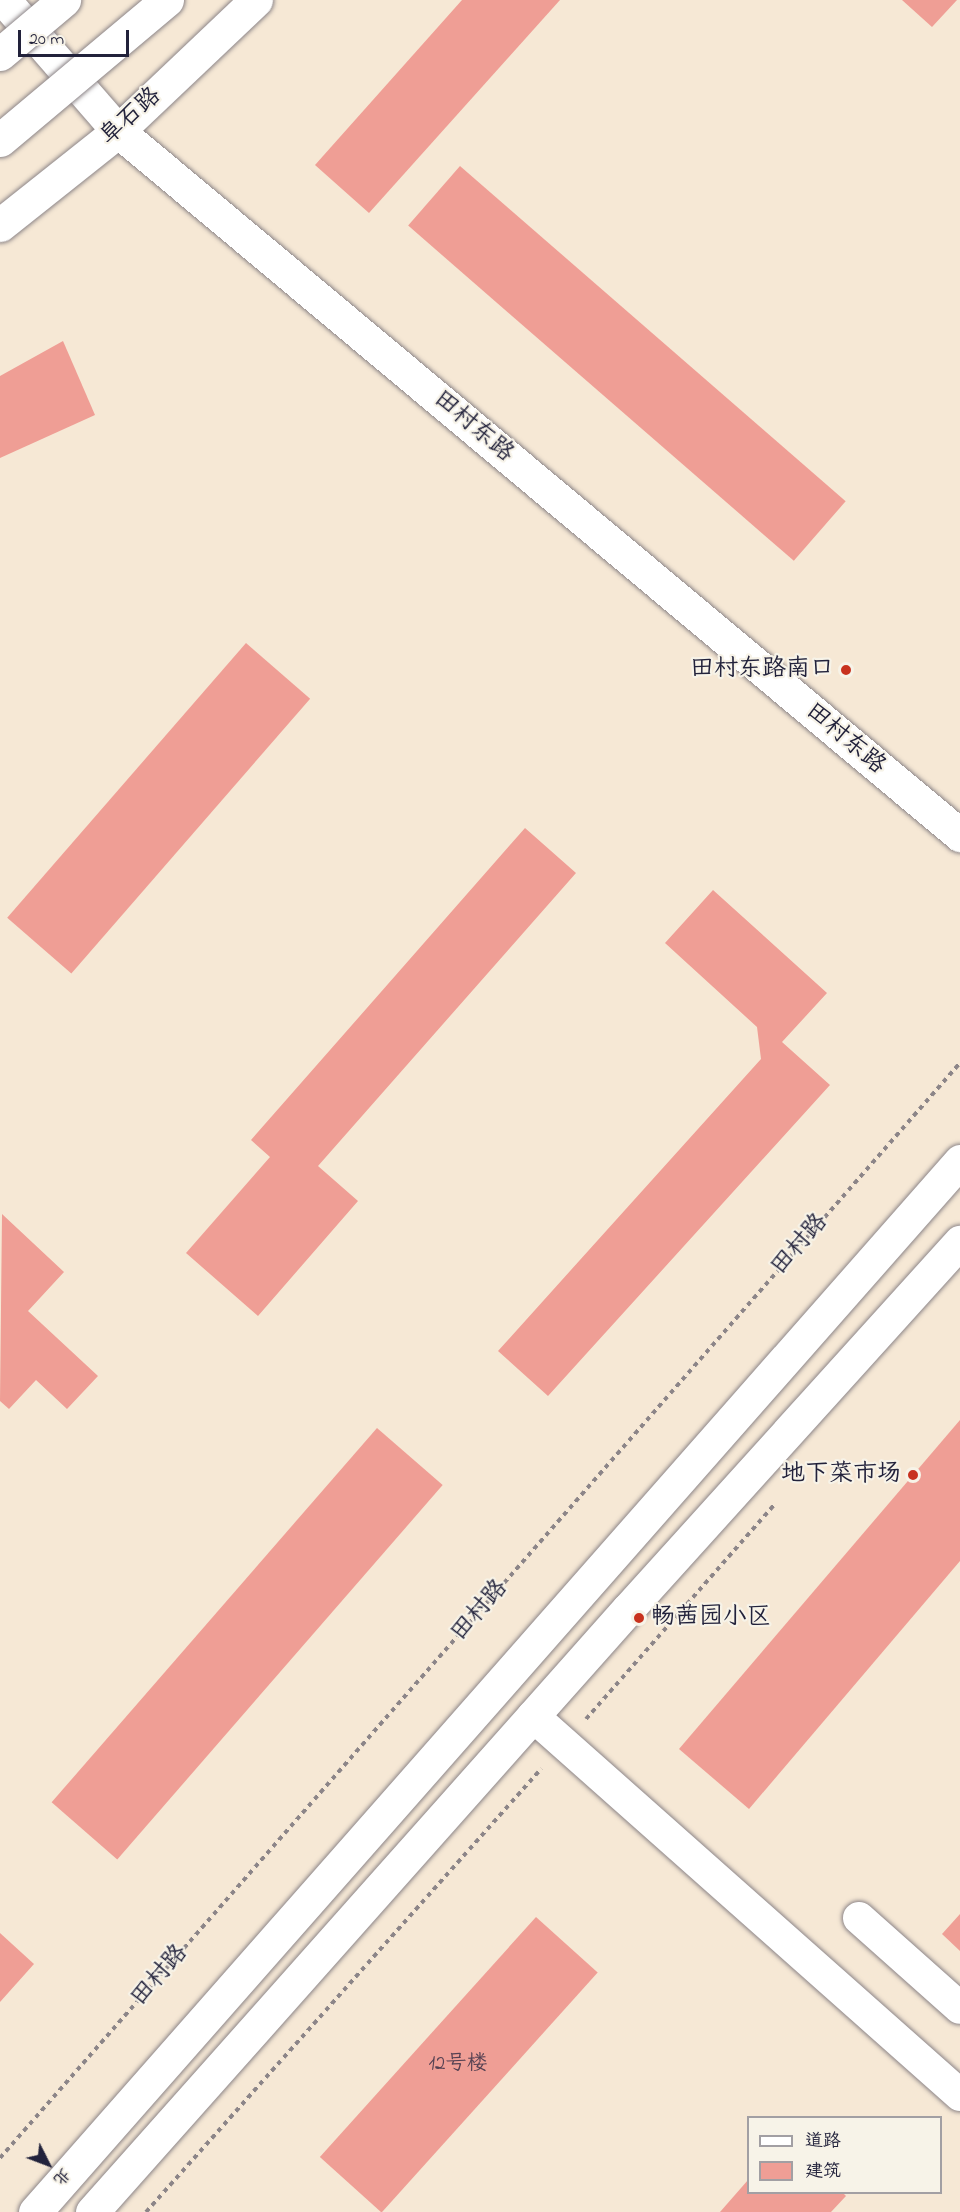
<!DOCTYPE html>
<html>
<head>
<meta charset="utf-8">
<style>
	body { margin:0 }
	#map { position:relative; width:960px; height:2212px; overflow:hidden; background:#f6e8d5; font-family:"Indie Flower","LXGW WenKai TC",sans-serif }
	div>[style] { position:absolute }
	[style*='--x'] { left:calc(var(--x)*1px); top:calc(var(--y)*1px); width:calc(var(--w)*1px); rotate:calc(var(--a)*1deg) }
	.building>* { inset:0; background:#ef9e95; transform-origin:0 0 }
	.path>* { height:4px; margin-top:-2px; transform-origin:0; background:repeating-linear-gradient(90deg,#8c8588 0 4.5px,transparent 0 9px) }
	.roads { filter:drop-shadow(0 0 2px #8c8588) drop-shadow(0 0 2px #8c8588) }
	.minor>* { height:32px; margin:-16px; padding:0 16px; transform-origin:16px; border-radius:16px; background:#fff }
	.tertiary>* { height:33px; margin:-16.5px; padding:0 16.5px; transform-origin:16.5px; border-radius:16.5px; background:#fff }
	.secondary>* { height:33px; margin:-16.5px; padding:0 16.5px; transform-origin:16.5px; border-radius:16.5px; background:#fff }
	.primary>* { height:33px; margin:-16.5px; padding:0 16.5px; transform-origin:16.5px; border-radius:16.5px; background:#fff }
	.bridges { filter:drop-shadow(0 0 2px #8c8588) drop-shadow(0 0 2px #8c8588) }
	.trunk-bridge>* { height:33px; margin:-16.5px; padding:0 16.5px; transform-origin:16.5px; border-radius:16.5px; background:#fff }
	.dots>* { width:16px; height:16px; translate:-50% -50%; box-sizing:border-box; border:3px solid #f7f3e8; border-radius:50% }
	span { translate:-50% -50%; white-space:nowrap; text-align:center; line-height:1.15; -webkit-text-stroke:4.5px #f7f3e8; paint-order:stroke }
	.number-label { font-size:21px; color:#554152 }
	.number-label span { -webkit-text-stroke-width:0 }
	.street-label { font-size:24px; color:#22223b }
	.poi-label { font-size:24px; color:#22223b }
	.right { translate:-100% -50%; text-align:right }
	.left { translate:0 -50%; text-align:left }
	.legend { position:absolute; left:747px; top:2116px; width:195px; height:78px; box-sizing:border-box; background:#f7f3e8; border:2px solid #a29fa3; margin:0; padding:8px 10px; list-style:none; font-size:18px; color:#22223b }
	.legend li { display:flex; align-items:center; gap:12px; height:30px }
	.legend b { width:30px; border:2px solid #a29fa3 }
	.north { position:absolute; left:18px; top:2134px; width:60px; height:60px; -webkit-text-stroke:4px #f7f3e8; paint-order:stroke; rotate:132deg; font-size:16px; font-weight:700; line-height:24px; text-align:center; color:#22223b }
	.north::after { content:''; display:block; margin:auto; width:21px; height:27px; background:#22223b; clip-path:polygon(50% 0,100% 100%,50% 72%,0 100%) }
	.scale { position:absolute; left:18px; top:30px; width:111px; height:27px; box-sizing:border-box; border:3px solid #22223b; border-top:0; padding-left:8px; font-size:18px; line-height:21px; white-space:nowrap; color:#22223b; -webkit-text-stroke:4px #f7f3e8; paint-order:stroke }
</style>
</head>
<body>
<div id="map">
	<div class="building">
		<div style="clip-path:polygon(462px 0,560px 0,369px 213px,315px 165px)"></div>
		<div style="clip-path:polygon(902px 0,957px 0,932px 27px)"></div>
		<div style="left:460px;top:166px;width:511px;height:79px;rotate:41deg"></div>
		<div style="clip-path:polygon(63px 341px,95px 415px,0 458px,0 376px)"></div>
		<div style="left:246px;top:643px;width:85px;height:364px;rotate:41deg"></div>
		<div style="clip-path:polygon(525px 828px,576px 873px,318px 1166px,358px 1201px,258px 1316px,186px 1253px,270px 1157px,251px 1140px)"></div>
		<div style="clip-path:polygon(713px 890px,827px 993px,782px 1042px,830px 1085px,548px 1396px,498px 1351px,761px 1059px,757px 1027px,665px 943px)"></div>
		<div style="clip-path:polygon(2px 1214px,64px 1272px,28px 1311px,98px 1376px,67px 1409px,36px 1380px,9px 1409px,0 1401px)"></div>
		<div style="clip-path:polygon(960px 1420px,960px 1561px,749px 1809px,679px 1749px)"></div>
		<div style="left:377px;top:1428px;width:87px;height:496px;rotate:41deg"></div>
		<div style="clip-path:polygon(960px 1914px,960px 1951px,942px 1934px)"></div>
		<div style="left:536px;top:1917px;width:83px;height:323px;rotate:42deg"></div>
		<div style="clip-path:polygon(0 1933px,34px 1964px,0 2002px)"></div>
		<div style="clip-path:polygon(748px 2180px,748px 2192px,842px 2192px,846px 2196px,831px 2212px,720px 2212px)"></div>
	</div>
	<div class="path">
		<div style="--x:586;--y:1719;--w:286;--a:-48.7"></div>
		<div style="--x:0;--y:2158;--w:1456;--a:-48.76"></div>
		<div style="--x:146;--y:2212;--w:594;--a:-48.28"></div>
	</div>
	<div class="roads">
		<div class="minor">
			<div style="--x:533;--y:1716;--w:571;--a:41.59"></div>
			<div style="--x:859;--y:1918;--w:135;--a:41.7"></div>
		</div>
		<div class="tertiary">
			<div style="--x:4;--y:0;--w:174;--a:49"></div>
			<div style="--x:118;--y:131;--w:1098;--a:39.9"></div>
		</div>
		<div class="secondary">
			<div style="--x:35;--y:2212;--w:1400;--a:-48.65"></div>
			<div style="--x:92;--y:2212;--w:807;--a:-48.37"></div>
			<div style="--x:628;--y:1609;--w:495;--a:-47.9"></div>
		</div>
		<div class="primary">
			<div style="--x:0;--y:225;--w:151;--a:-38.5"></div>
			<div style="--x:118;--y:131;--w:190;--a:-43.5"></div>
		</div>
	</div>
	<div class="bridges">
		<div class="trunk-bridge">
			<div style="--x:0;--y:54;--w:84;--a:-40.2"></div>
			<div style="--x:0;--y:140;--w:218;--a:-40"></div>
		</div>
	</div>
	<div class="dots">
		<div style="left:846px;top:670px;background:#c8321e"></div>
		<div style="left:913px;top:1475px;background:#c8321e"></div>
		<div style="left:639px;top:1618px;background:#c8321e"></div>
	</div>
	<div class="number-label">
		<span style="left:458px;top:2064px">12号楼</span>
	</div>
	<div class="street-label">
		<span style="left:131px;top:117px;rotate:-42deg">阜石路</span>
		<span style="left:473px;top:427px;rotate:40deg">田村东路</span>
		<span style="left:845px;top:739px;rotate:40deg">田村东路</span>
		<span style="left:800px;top:1245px;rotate:-49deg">田村路</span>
		<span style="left:480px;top:1611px;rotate:-49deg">田村路</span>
		<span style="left:160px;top:1976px;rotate:-49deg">田村路</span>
	</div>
	<div class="poi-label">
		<span class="right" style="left:834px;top:670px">田村东路南口</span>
		<span class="right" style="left:901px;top:1475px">地下菜市场</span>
		<span class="left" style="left:651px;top:1618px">畅茜园小区</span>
	</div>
	<ul class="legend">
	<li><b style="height:8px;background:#fff"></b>道路</li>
	<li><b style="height:16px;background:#ef9e95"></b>建筑</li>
	</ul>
	<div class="north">北</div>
	<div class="scale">20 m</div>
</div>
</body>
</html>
